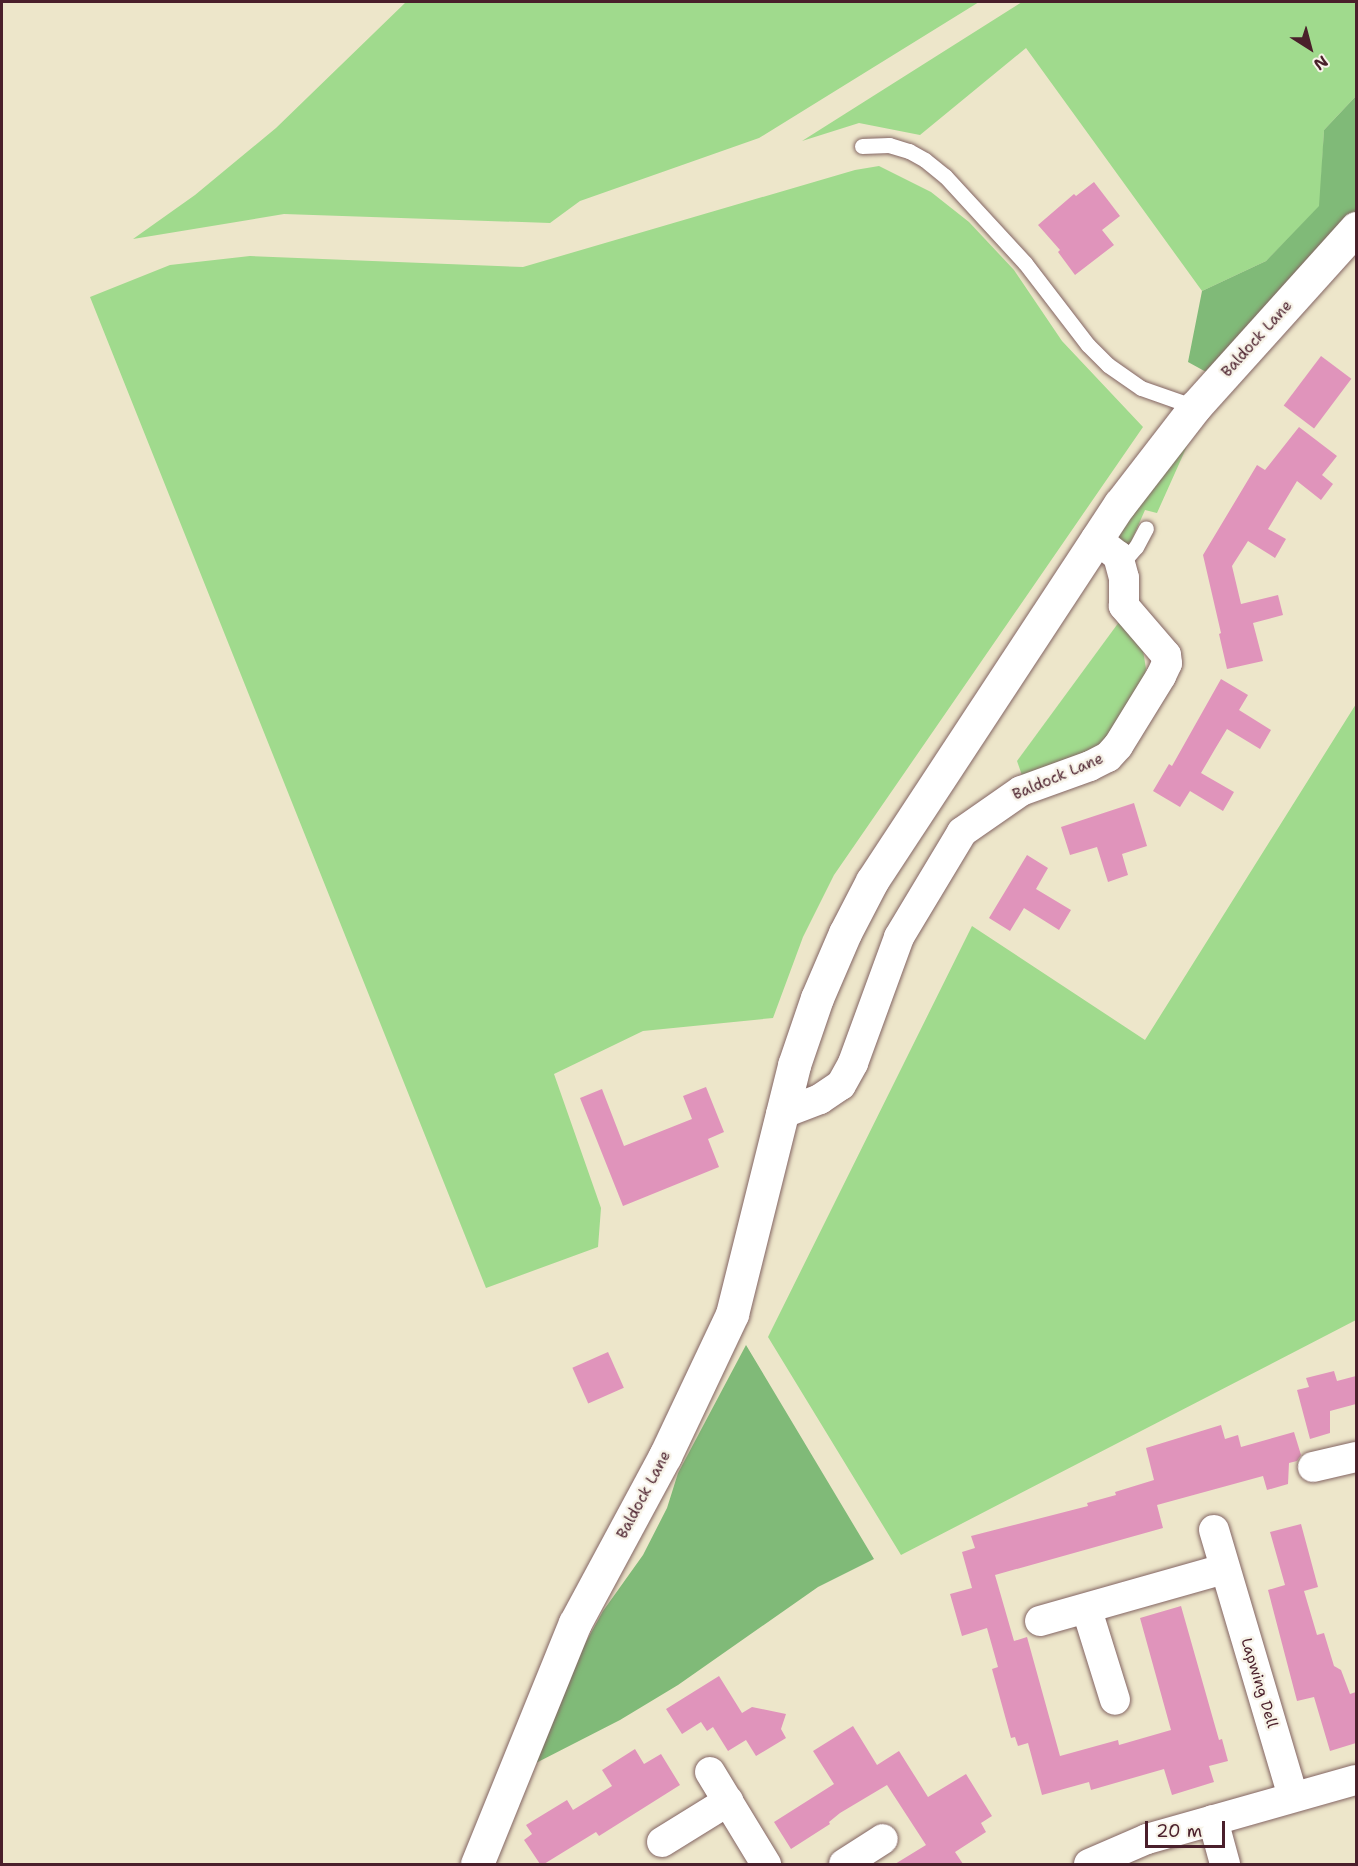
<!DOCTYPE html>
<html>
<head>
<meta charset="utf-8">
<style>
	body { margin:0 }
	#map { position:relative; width:1358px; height:1866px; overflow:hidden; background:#ede6ca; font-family:"Shantell Sans",sans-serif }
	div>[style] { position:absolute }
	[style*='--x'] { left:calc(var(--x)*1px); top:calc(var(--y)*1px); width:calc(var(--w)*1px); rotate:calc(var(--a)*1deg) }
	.green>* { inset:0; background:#a0da8d }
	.forest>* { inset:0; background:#80ba78 }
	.building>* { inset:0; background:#e094bb; transform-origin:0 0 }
	.roads { filter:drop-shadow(0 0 2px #836563) drop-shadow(0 0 2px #836563) }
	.lane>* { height:15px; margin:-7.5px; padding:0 7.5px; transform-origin:7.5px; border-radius:7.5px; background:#fff }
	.street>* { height:30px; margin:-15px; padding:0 15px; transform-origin:15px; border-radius:15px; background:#fff }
	.secondary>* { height:33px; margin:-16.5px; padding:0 16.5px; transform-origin:16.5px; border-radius:16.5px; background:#fff }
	span { translate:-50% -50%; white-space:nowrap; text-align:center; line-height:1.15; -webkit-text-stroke:5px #f7f3e8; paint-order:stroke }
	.street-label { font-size:15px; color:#4a1f2b }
	.frame { position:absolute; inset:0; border:3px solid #4a1f2b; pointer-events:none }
	.north { position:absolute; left:1280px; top:18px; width:60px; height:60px; -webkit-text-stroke:4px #f7f3e8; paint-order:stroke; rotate:144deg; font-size:16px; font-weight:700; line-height:24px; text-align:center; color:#4a1f2b }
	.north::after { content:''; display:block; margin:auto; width:21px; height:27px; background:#4a1f2b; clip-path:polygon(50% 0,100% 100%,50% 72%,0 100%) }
	.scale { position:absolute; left:1145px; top:1821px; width:80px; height:27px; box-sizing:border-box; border:3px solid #4a1f2b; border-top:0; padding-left:8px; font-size:18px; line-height:21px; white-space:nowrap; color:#4a1f2b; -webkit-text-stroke:4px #f7f3e8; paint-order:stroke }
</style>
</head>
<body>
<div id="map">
	<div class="green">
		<div style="clip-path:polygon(406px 2px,979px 2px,759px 138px,580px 201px,550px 223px,284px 214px,133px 239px,195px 195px,276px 128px)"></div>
		<div style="clip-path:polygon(1022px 2px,1356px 2px,1356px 96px,1324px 130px,1320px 206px,1266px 261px,1202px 291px,1026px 48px,920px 135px,859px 123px,802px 141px)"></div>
		<div style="clip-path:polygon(879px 166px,931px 192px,969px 222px,1014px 270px,1062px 341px,1143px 427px,834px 875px,803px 937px,773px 1018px,643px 1031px,554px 1074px,601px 1208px,598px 1247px,486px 1288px,90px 297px,170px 265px,250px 256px,523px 267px,855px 170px)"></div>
		<div style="clip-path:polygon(1192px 435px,1157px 513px,1145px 510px,1130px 544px,1126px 546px,1119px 539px,1119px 530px)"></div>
		<div style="clip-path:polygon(1119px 622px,1142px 644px,1146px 669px,1142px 686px,1102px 751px,1024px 781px,1017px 761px)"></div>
		<div style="clip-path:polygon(1356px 704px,1356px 1320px,901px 1555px,768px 1337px,972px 926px,1145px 1040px)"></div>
	</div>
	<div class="forest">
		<div style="clip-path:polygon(1356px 96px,1356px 211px,1208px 373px,1188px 362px,1202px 291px,1266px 261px,1319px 206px,1324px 130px)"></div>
		<div style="clip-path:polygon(746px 1345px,874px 1559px,818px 1587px,678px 1685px,620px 1720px,534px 1764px,566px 1678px,603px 1611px,643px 1555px,667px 1508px,678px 1473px)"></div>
	</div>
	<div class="building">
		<div style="clip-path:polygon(1094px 182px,1120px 216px,1102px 230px,1114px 245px,1075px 275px,1058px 252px,1060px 250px,1038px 225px,1074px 194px,1076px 196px)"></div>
		<div style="left:1321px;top:356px;width:38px;height:62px;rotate:37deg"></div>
		<div style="clip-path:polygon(1299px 427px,1337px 456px,1322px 475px,1333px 484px,1321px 500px,1297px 481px,1268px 529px,1286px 539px,1275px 558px,1248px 541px,1232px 566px,1241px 604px,1278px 595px,1283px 615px,1253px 623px,1263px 661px,1227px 669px,1219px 634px,1221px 633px,1203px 555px,1257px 465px,1265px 470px)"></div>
		<div style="clip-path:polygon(1221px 679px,1248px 695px,1239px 710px,1271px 730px,1260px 749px,1227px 729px,1215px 749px,1201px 773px,1234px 792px,1223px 811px,1190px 791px,1180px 807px,1153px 791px,1169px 764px,1172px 766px)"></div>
		<div style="clip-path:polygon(1134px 803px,1147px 846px,1122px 854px,1128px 875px,1108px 882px,1097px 847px,1070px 855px,1061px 827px)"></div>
		<div style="clip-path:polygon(1027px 855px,1048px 868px,1036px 889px,1071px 910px,1059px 930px,1024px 908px,1010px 931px,989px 918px)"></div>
		<div style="clip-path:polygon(706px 1087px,724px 1132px,708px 1139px,719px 1167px,623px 1206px,580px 1098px,602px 1089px,624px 1146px,692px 1119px,683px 1096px)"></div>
		<div style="left:608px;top:1352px;width:39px;height:39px;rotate:66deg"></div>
		<div style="clip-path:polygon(1334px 1371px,1337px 1381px,1356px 1376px,1356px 1404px,1330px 1411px,1330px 1433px,1310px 1439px,1297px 1390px,1309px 1387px,1306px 1378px)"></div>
		<div style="clip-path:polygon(1221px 1425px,1225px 1439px,1238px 1435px,1241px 1447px,1294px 1432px,1301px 1455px,1297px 1461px,1289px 1463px,1288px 1484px,1267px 1490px,1263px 1476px,1157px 1505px,1163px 1528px,995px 1575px,1014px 1641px,1027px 1637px,1060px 1756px,1118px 1740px,1119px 1745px,1171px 1730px,1140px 1618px,1181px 1606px,1219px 1740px,1222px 1739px,1228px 1761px,1209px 1766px,1214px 1782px,1172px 1795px,1164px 1769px,1091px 1790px,1089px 1782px,1042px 1795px,1028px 1743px,1018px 1746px,1015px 1737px,1011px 1738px,992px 1669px,998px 1667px,987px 1628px,962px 1636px,950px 1594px,972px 1588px,962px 1552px,975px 1548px,971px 1536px,1088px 1506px,1087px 1503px,1116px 1495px,1115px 1492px,1154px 1480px,1146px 1448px)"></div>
		<div style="clip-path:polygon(1301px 1524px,1318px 1587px,1304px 1591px,1317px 1635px,1324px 1633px,1334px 1666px,1341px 1670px,1350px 1694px,1356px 1692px,1356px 1743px,1330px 1751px,1314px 1697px,1297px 1701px,1268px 1590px,1285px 1585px,1270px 1532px)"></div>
		<div style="clip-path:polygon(719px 1676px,742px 1713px,752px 1707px,786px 1714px,781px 1729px,786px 1738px,756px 1756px,746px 1740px,728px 1751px,713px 1727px,707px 1731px,701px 1722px,682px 1734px,666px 1709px)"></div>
		<div style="clip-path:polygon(853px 1726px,877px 1765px,899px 1751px,928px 1797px,966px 1774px,992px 1816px,981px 1823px,986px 1832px,955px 1852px,963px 1864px,895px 1864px,926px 1845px,887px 1785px,840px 1813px,829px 1822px,830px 1824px,791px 1849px,774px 1822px,834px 1784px,813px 1751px)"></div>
		<div style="clip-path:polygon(635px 1749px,644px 1764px,661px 1754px,680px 1785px,599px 1836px,596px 1832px,544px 1864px,540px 1864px,524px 1840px,532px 1834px,526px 1825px,567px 1800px,573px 1810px,612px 1786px,602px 1770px)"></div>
	</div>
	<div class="roads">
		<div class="lane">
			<div style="--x:862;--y:146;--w:27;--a:-2"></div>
			<div style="--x:889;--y:145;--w:21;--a:17"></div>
			<div style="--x:909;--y:151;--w:18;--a:29"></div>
			<div style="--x:925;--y:160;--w:26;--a:39"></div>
			<div style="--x:945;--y:176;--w:118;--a:47.4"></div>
			<div style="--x:1025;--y:263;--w:103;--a:52.5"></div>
			<div style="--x:1088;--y:345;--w:28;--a:45"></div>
			<div style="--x:1108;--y:365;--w:40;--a:34.9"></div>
			<div style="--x:1141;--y:388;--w:57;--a:19.4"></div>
			<div style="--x:1121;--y:564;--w:23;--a:-49"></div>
			<div style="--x:1136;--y:547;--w:21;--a:-62"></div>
		</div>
		<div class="street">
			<div style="--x:781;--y:1114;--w:42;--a:-21"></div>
			<div style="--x:820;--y:1099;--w:25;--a:-34"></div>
			<div style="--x:841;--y:1085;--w:25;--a:-61"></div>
			<div style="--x:853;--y:1063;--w:134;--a:-69.9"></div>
			<div style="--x:899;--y:937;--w:122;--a:-59"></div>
			<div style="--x:962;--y:832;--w:72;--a:-34.8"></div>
			<div style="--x:1021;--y:791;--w:73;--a:-19.9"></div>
			<div style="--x:1090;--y:766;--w:20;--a:-27"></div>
			<div style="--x:1108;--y:757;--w:15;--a:-48"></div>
			<div style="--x:1118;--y:746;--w:82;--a:-58.4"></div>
			<div style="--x:1161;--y:676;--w:14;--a:-65"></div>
			<div style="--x:1167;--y:663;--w:8;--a:-97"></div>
			<div style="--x:1166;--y:655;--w:65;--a:-130.6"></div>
			<div style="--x:1124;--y:606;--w:28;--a:-90"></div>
			<div style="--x:1124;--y:578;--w:23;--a:-105"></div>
			<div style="--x:1118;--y:556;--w:28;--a:-142"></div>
			<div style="--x:1313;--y:1467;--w:44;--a:-13.1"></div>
			<div style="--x:1214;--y:1530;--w:278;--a:73.5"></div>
			<div style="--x:1087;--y:1610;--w:94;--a:72.7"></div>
			<div style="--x:1040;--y:1621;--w:191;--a:-15.8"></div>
			<div style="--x:710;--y:1772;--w:108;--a:58.7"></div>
			<div style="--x:1213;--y:1820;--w:46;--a:74.7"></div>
			<div style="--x:662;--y:1842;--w:78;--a:-31.8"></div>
			<div style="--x:844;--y:1864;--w:46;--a:-32.7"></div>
			<div style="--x:1089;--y:1864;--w:63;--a:-23.3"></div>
			<div style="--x:1147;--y:1839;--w:217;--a:-15.8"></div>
		</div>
		<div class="secondary">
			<div style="--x:477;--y:1864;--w:260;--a:-67.9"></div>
			<div style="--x:575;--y:1623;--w:190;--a:-61.7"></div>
			<div style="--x:665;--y:1456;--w:157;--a:-64.7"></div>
			<div style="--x:732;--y:1314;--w:257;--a:-76"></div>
			<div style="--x:794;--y:1065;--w:71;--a:-71.1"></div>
			<div style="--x:817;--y:998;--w:71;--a:-66.7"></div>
			<div style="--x:845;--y:933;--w:59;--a:-62.6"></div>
			<div style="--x:872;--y:881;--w:451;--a:-56.7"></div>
			<div style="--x:1120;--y:504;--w:123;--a:-52.3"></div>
			<div style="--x:1195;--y:407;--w:241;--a:-48"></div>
		</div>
	</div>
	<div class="street-label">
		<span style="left:1257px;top:339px;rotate:-48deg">Baldock Lane</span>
		<span style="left:1058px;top:777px;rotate:-23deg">Baldock Lane</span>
		<span style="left:644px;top:1495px;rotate:-62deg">Baldock Lane</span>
		<span style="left:1259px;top:1683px;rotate:73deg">Lapwing Dell</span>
	</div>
	<div class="frame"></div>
	<div class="north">N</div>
	<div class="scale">20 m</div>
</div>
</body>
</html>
